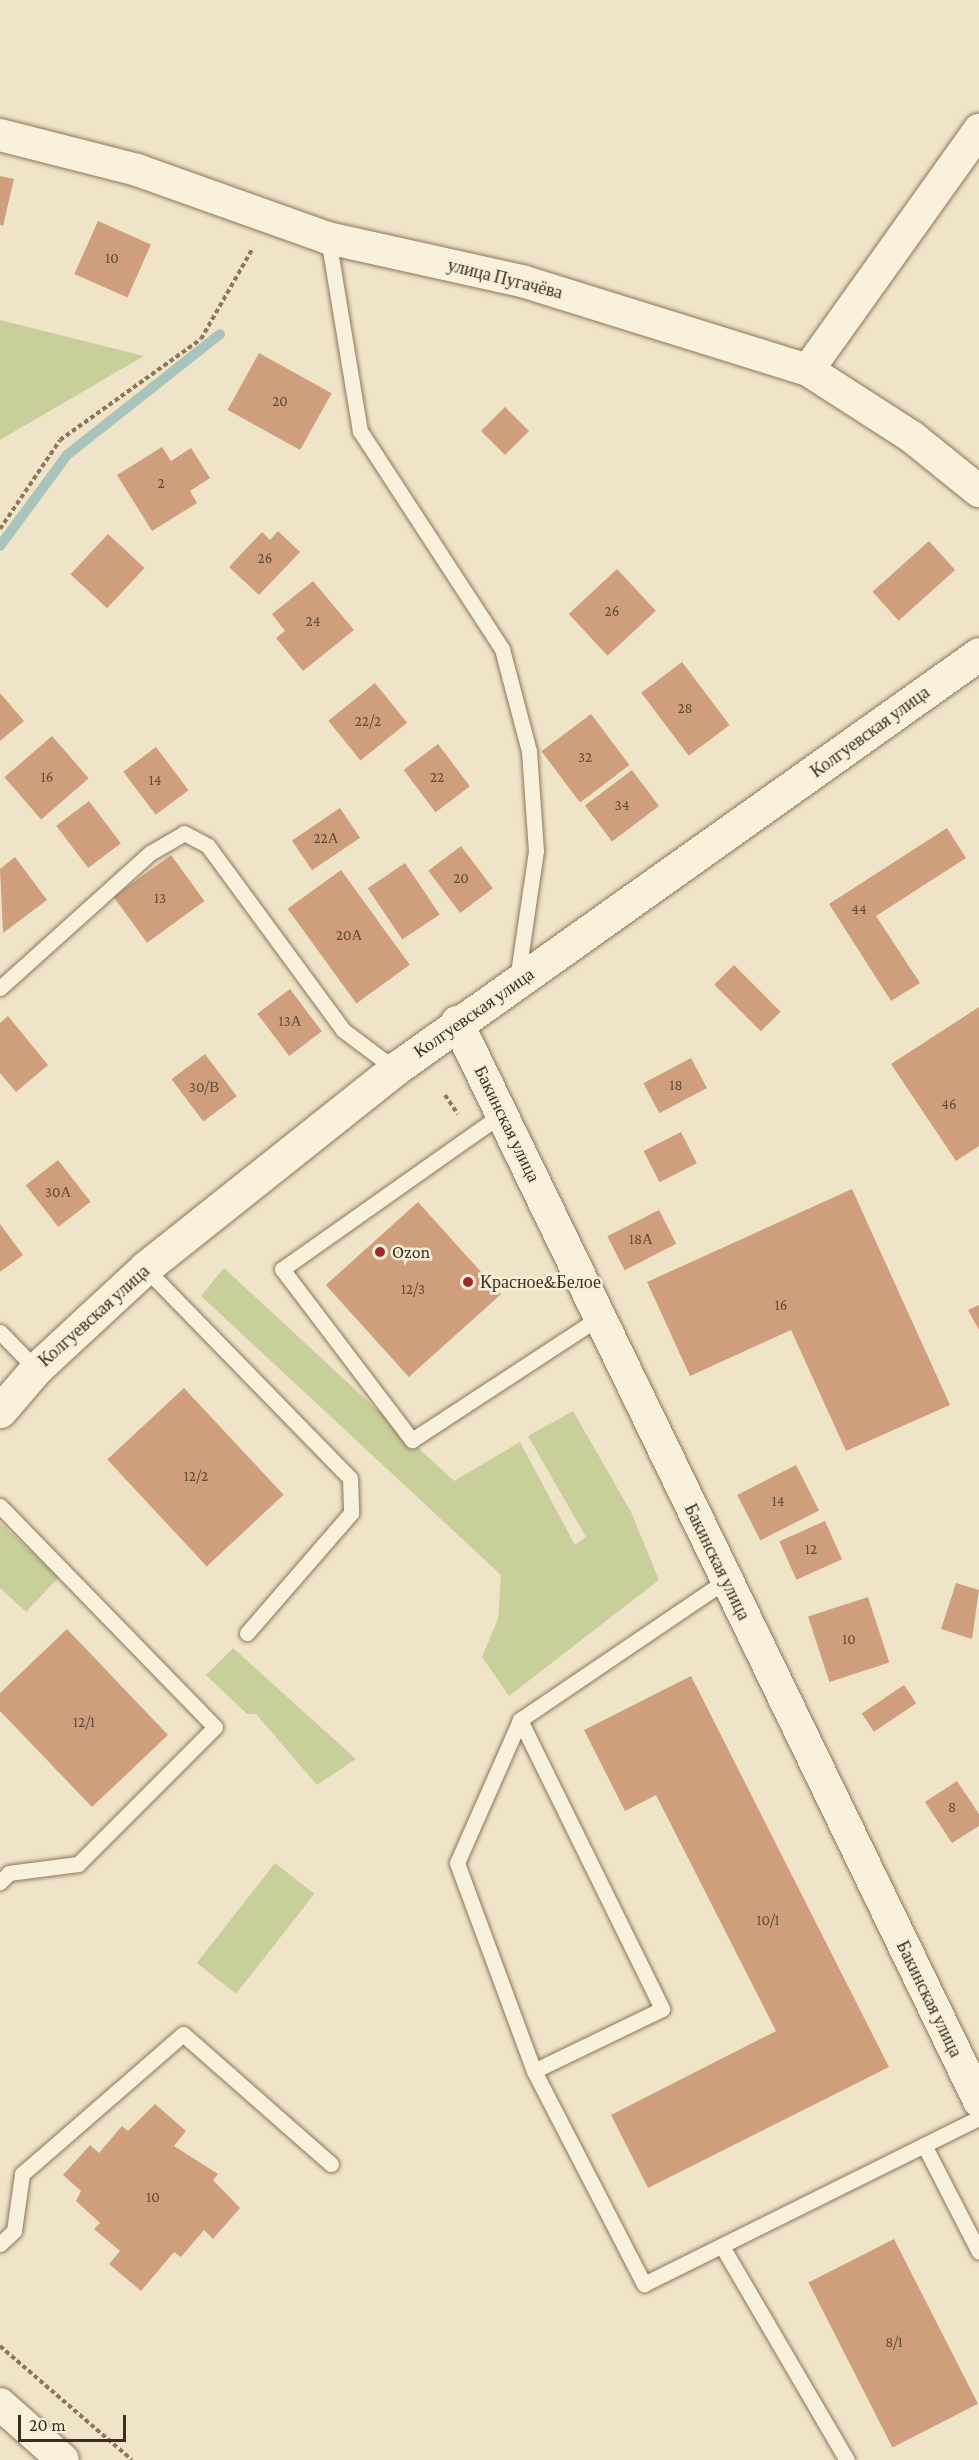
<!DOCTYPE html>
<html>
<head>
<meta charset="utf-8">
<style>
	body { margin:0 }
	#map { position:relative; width:979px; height:2460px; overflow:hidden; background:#f0e4c8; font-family:"Crimson Pro",serif }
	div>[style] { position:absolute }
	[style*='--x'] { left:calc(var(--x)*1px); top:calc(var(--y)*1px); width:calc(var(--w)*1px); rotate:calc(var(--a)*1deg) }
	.green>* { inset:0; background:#c9cf9b; transform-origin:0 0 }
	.stream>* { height:10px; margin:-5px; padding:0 5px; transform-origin:5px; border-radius:5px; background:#a9c4bc }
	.building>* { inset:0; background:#cf9f7d; transform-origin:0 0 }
	.path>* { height:4px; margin-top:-2px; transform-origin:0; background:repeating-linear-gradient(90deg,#8d765c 0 4.5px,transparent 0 7.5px) }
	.roads { filter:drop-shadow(0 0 2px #8d765c) drop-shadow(0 0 2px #8d765c) }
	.service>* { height:15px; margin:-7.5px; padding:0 7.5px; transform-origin:7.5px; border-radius:7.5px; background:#faf1dc }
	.minor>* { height:32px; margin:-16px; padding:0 16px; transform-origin:16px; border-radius:16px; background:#faf1dc }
	.tertiary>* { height:33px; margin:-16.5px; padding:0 16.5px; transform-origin:16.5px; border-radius:16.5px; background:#faf1dc }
	.dots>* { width:16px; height:16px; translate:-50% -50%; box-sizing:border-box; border:3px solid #f7eed8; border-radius:50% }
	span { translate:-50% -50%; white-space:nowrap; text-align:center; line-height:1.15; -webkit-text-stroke:5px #f7eed8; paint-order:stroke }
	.number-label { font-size:15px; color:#624a37 }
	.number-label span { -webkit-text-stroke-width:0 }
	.street-label { font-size:18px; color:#3d2e20 }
	.poi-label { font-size:18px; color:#3d2e20 }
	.left { translate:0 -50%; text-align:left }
	.scale { position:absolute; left:18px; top:2415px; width:108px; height:27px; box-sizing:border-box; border:3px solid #3d2e20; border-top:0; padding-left:8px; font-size:18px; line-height:21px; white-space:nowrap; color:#3d2e20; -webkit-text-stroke:4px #f7eed8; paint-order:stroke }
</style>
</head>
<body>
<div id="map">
	<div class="green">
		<div style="clip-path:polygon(0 320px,144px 356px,0 440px)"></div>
		<div style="clip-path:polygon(224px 1268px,454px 1481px,520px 1442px,575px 1545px,586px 1537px,528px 1436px,573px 1411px,631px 1512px,659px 1580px,509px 1696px,482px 1657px,498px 1619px,501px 1575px,201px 1296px)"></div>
		<div style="clip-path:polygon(0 1523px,59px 1577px,26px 1612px,0 1588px)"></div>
		<div style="clip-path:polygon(233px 1648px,356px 1759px,317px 1785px,256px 1714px,247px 1714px,206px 1675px)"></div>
		<div style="left:275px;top:1863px;width:50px;height:127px;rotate:38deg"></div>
	</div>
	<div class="stream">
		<div style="--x:0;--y:546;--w:113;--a:-53.6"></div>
		<div style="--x:67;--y:455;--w:195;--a:-38.3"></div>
	</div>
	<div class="building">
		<div style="clip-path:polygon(0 176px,14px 179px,3px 226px,0 225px)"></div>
		<div style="left:98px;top:221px;width:58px;height:58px;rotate:24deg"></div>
		<div style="left:259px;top:353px;width:83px;height:65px;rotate:29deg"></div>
		<div style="left:505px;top:407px;width:34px;height:34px;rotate:45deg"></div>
		<div style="clip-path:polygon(162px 447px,171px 461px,191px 448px,210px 478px,190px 491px,197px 503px,152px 531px,117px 475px)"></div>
		<div style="clip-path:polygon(278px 531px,300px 552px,259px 595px,229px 567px,262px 532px,270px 540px)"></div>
		<div style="left:108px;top:534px;width:50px;height:55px;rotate:43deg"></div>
		<div style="left:929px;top:541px;width:39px;height:76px;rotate:48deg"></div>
		<div style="left:617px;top:569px;width:57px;height:66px;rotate:47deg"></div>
		<div style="clip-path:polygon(313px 581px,354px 630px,303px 671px,276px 638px,285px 631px,272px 614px)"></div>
		<div style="left:682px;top:662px;width:79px;height:51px;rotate:53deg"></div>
		<div style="left:375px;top:683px;width:51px;height:60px;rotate:51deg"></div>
		<div style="clip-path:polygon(0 693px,24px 721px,0 741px)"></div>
		<div style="left:591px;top:714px;width:64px;height:62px;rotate:53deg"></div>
		<div style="left:52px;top:736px;width:56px;height:63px;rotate:49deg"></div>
		<div style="left:438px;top:744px;width:53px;height:43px;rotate:53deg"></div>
		<div style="left:156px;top:747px;width:54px;height:41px;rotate:53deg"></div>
		<div style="left:632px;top:770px;width:45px;height:59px;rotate:53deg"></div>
		<div style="left:89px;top:801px;width:53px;height:41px;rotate:53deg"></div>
		<div style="left:340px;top:808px;width:36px;height:58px;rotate:56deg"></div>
		<div style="clip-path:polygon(947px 828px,966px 858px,876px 916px,920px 983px,891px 1001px,829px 904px)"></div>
		<div style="left:461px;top:846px;width:53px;height:41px;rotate:53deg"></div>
		<div style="left:171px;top:855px;width:57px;height:71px;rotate:54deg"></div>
		<div style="clip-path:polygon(15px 857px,47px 900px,3px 933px,0 869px)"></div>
		<div style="left:405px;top:863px;width:62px;height:45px;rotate:56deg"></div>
		<div style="left:341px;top:870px;width:117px;height:66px;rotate:54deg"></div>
		<div style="left:734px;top:965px;width:66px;height:28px;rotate:45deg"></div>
		<div style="left:290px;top:989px;width:53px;height:41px;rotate:53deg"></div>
		<div style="clip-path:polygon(979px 1007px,979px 1146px,956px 1161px,891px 1064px)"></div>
		<div style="clip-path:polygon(8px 1016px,48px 1065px,16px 1092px,0 1073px,0 1023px)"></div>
		<div style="left:205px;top:1054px;width:53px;height:42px;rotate:53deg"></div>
		<div style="left:691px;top:1058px;width:34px;height:54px;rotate:62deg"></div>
		<div style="left:681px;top:1132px;width:35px;height:42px;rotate:63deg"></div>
		<div style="left:58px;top:1160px;width:53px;height:41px;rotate:52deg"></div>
		<div style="clip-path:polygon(852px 1189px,950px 1405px,846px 1451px,791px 1330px,690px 1376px,647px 1282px)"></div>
		<div style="left:418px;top:1202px;width:124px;height:124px;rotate:48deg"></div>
		<div style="left:659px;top:1210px;width:38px;height:58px;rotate:63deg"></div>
		<div style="clip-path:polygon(0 1224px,23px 1255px,0 1272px)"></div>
		<div style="clip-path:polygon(979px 1305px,979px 1330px,968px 1310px)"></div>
		<div style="left:184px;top:1388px;width:146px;height:105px;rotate:47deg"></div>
		<div style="left:796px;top:1465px;width:51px;height:66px;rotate:63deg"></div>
		<div style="left:825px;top:1521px;width:42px;height:50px;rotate:66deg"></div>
		<div style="clip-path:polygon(956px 1583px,979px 1590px,972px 1639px,941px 1629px)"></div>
		<div style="left:868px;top:1597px;width:69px;height:63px;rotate:72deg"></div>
		<div style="clip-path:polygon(67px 1629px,168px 1735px,92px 1807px,0 1711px,0 1693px)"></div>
		<div style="clip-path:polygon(691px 1676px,889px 2067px,648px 2188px,611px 2115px,776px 2031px,656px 1795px,625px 1811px,584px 1730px)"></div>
		<div style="left:904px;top:1685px;width:22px;height:51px;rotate:56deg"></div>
		<div style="clip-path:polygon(957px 1781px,979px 1814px,979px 1826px,952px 1843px,925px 1802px)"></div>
		<div style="clip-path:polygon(155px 2104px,186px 2131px,174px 2146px,218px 2174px,213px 2180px,240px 2208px,213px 2239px,204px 2230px,181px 2257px,174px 2252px,141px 2291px,109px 2264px,120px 2251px,94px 2229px,100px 2223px,76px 2201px,81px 2191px,63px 2175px,90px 2145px,99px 2153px,122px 2126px,128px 2131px)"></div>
		<div style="left:894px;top:2239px;width:185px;height:96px;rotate:63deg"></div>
	</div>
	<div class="path">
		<div style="--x:0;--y:529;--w:107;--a:-56"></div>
		<div style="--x:60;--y:440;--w:173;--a:-35.6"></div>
		<div style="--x:201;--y:339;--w:105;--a:-60.3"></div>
		<div style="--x:445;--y:1095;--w:23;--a:56"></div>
		<div style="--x:0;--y:2346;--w:174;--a:40.8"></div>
	</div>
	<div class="roads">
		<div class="service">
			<div style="--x:328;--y:238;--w:196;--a:80.6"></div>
			<div style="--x:360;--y:431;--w:260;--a:56.9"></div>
			<div style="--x:502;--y:649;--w:106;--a:75.2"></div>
			<div style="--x:529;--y:751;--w:100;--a:86"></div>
			<div style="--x:536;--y:851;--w:130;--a:98.4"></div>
			<div style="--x:0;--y:988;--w:202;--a:-42"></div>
			<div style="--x:150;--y:853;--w:39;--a:-30"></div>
			<div style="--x:184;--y:833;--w:27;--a:28"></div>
			<div style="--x:208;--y:846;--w:228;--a:53.7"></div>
			<div style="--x:343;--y:1030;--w:65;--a:36.9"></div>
			<div style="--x:502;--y:1114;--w:269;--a:144.8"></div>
			<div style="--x:282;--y:1269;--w:215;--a:52.8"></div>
			<div style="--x:412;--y:1440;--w:225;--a:-33.2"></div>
			<div style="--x:145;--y:1268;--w:293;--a:45.7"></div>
			<div style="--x:350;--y:1478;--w:35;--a:88"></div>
			<div style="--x:351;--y:1513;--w:159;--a:130.9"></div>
			<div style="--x:0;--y:1332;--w:52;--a:45.8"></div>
			<div style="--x:0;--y:1506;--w:308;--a:45.8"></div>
			<div style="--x:215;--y:1727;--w:194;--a:135"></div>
			<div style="--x:78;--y:1864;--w:70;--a:172.6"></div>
			<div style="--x:9;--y:1873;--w:13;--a:135"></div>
			<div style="--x:725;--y:1581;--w:248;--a:145.9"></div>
			<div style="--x:520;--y:1720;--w:156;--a:113.8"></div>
			<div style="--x:457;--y:1863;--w:222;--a:69.7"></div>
			<div style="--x:534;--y:2071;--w:240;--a:62.7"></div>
			<div style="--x:644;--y:2284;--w:374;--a:-26.4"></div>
			<div style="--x:520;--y:1720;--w:322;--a:63.8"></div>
			<div style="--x:662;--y:2009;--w:142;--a:154.2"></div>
			<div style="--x:924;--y:2145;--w:120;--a:62.8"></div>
			<div style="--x:0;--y:2244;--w:19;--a:-43"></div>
			<div style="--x:14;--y:2231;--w:58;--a:-82"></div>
			<div style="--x:22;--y:2174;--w:213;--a:-41"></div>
			<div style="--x:183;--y:2034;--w:197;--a:41.3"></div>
			<div style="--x:723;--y:2248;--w:246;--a:59.7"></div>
		</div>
		<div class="minor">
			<div style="--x:0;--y:135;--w:141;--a:14.3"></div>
			<div style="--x:137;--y:170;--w:203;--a:19.6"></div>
			<div style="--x:328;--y:238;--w:199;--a:12.5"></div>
			<div style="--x:522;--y:281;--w:300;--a:17.3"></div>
			<div style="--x:808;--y:370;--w:124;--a:32.8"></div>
			<div style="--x:912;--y:437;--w:86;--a:38.9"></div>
			<div style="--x:808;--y:370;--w:295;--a:-54.5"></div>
			<div style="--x:457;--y:1022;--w:1199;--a:64.18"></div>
			<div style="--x:0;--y:2404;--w:84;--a:41.6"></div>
		</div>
		<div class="tertiary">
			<div style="--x:0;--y:1411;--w:55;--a:-49.4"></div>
			<div style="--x:36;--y:1369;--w:149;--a:-42.8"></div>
			<div style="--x:145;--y:1268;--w:320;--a:-38.5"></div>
			<div style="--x:395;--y:1069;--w:716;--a:-35.4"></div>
		</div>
	</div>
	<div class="dots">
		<div style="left:380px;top:1252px;background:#9e2a2b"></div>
		<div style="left:468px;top:1282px;background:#9e2a2b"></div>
	</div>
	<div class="number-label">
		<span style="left:112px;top:259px">10</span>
		<span style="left:280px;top:402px">20</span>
		<span style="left:161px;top:484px">2</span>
		<span style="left:265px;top:559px">26</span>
		<span style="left:612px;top:612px">26</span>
		<span style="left:313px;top:622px">24</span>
		<span style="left:685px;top:709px">28</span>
		<span style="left:368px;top:722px">22/2</span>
		<span style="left:585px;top:758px">32</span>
		<span style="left:47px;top:778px">16</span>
		<span style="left:437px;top:778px">22</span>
		<span style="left:155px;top:781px">14</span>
		<span style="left:622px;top:806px">34</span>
		<span style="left:326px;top:839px">22А</span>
		<span style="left:461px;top:879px">20</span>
		<span style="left:160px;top:899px">13</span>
		<span style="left:859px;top:910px">44</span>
		<span style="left:349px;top:936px">20А</span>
		<span style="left:290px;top:1022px">13А</span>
		<span style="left:676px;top:1086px">18</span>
		<span style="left:204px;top:1088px">30/В</span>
		<span style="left:949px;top:1105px">46</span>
		<span style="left:58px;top:1193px">30А</span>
		<span style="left:641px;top:1240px">18А</span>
		<span style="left:413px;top:1290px">12/3</span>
		<span style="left:781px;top:1306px">16</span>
		<span style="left:196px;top:1477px">12/2</span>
		<span style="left:778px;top:1502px">14</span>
		<span style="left:811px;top:1550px">12</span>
		<span style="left:849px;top:1640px">10</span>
		<span style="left:84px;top:1723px">12/1</span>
		<span style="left:952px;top:1808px">8</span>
		<span style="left:768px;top:1921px">10/1</span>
		<span style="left:153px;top:2198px">10</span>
		<span style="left:894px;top:2343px">8/1</span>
	</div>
	<div class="street-label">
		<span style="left:505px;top:279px;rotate:14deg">улица Пугачёва</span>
		<span style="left:870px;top:732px;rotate:-36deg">Колгуевская улица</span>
		<span style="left:474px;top:1013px;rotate:-35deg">Колгуевская улица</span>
		<span style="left:507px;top:1124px;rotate:64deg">Бакинская улица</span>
		<span style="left:94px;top:1316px;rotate:-42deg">Колгуевская улица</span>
		<span style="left:717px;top:1562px;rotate:64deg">Бакинская улица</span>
		<span style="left:929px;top:1999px;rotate:64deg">Бакинская улица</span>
	</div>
	<div class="poi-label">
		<span class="left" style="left:392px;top:1252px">Ozon</span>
		<span class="left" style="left:480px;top:1282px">Красное&amp;Белое</span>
	</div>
	<div class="scale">20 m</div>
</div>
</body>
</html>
